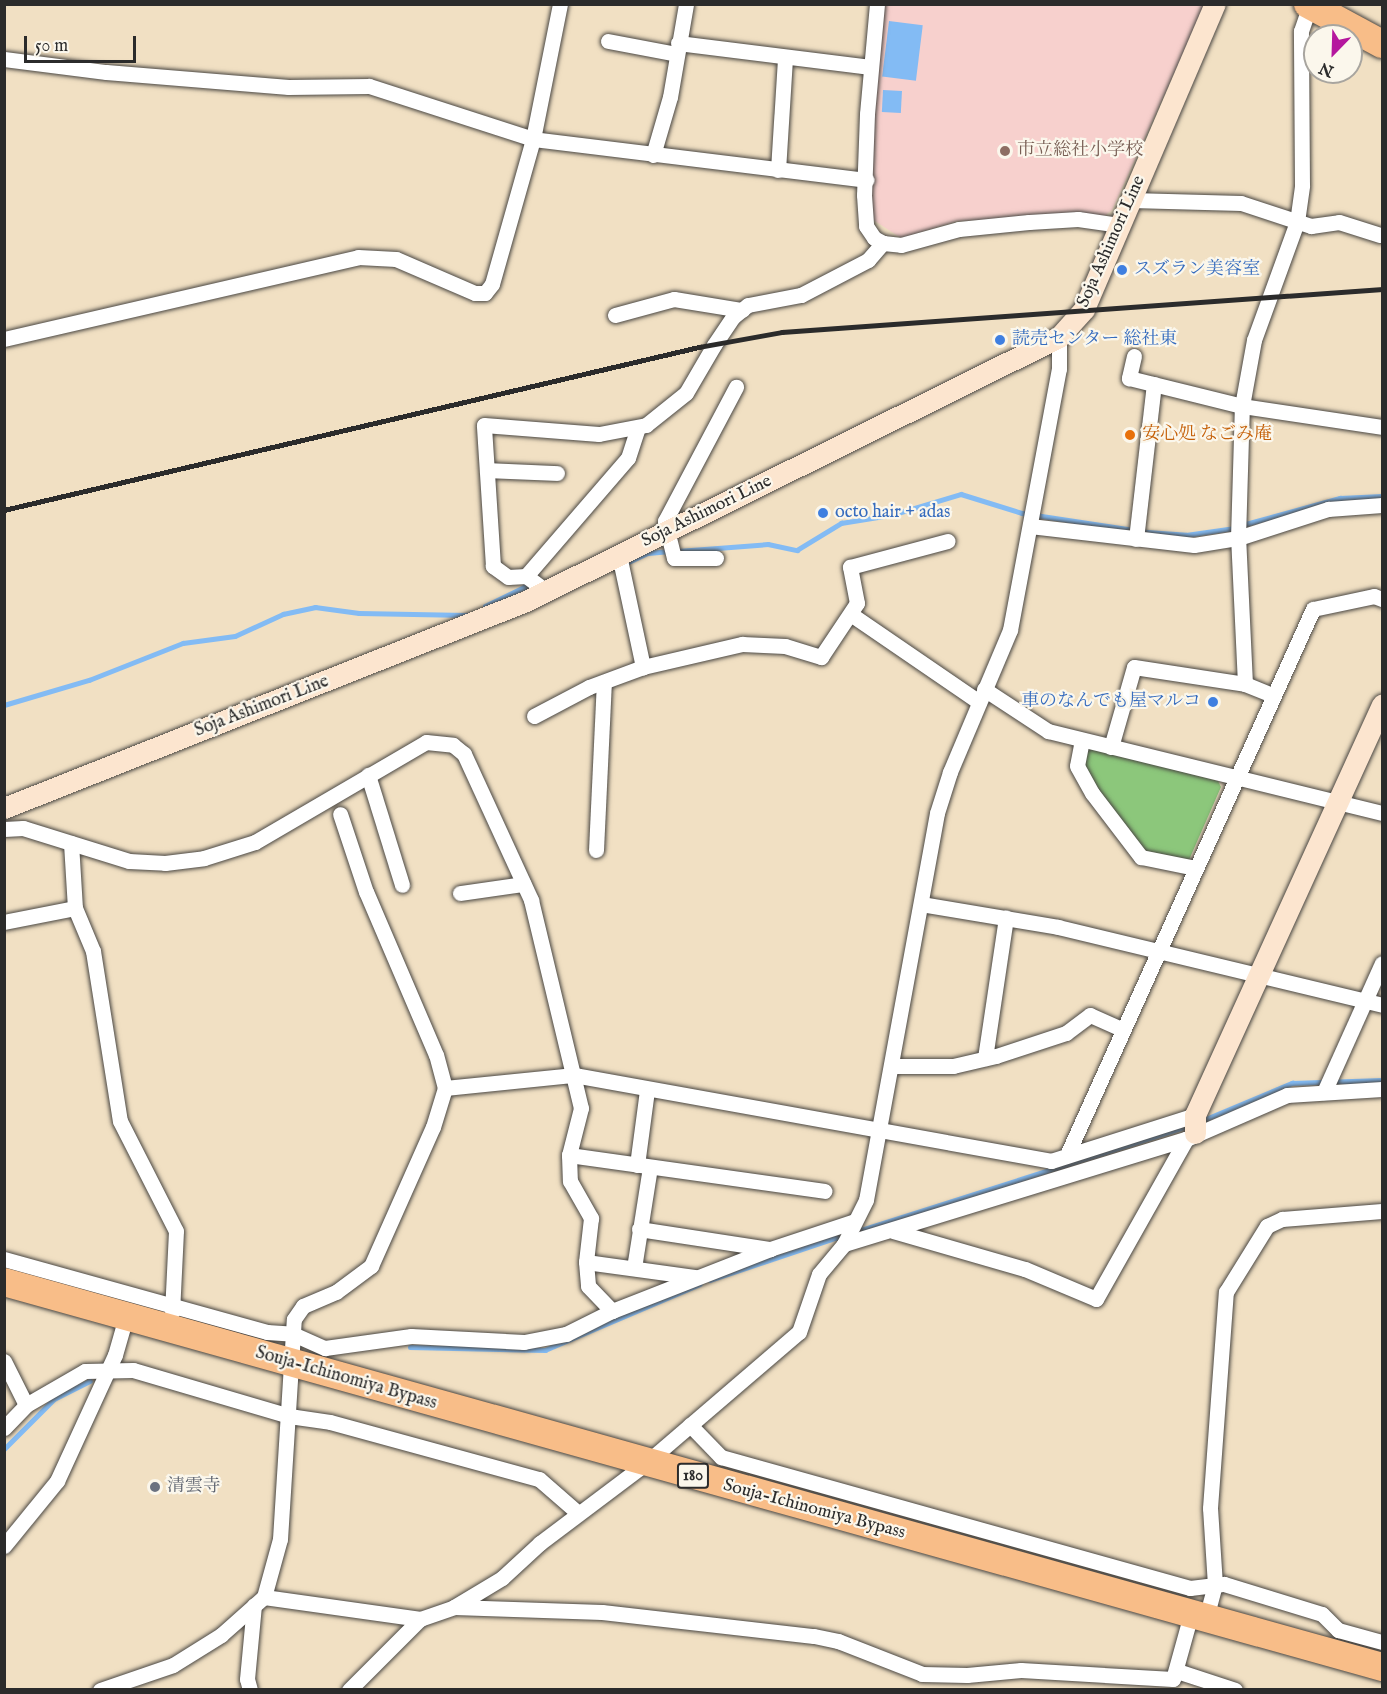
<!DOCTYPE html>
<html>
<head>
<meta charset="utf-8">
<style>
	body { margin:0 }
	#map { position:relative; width:1387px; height:1694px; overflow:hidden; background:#f1e0c3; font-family:"IM FELL English","Noto Serif JP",serif }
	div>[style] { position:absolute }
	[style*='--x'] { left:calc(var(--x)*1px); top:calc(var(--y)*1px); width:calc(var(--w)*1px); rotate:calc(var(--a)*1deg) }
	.built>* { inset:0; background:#f7d0cd }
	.green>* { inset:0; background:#8cc77b }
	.water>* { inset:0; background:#83bbf4; transform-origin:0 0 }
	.stream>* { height:4.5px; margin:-2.25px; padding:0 2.25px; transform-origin:2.25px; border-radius:2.25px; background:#83bbf4 }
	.roads { filter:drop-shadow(0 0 2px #494642) drop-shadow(0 0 2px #494642) }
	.street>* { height:15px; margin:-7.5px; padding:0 7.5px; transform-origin:7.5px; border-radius:7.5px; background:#fff }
	.secondary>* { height:21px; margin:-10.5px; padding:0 10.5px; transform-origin:10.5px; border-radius:10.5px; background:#fce5cf }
	.highway>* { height:28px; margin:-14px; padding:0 14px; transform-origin:14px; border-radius:14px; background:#f8bd88 }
	.rail>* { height:4.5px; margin:-2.25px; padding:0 2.25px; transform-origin:2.25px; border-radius:2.25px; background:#2b2b2b }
	.dots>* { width:16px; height:16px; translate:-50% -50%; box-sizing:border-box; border:3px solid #fbf7ec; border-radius:50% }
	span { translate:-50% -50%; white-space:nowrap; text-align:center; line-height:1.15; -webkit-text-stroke:4.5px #fbf7ec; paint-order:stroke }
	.shield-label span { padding:2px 4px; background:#fbf7ec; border:2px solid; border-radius:4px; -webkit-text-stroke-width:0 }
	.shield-label { font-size:16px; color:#2b2b2b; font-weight:700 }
	.education-label { font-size:18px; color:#785e54 }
	.left { translate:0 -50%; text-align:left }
	.street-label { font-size:18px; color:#2b2b2b }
	.shop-label { font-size:18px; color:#366cbe }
	.right { translate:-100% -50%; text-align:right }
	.food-label { font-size:18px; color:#c56008 }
	.worship-label { font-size:18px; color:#5b616d }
	.frame { position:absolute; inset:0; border:6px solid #2b2b2b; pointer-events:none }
	.north { position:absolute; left:1303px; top:24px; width:60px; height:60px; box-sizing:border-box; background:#fbf7ec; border:2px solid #a8a59f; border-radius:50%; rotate:203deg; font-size:16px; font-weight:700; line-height:24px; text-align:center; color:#2b2b2b }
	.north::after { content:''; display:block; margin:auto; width:21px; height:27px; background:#b5179e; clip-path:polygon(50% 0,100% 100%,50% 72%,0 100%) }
	.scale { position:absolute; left:24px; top:36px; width:112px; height:27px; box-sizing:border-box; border:3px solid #2b2b2b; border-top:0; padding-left:8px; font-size:18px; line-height:21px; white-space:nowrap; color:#2b2b2b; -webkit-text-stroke:4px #fbf7ec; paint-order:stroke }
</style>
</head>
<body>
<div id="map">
	<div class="built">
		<div style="clip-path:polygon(882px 5px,1205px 5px,1112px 210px,1104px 216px,957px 221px,901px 238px,872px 219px,869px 191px,875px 112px,871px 107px)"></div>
	</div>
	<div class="green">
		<div style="clip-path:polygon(1089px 747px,1218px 781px,1221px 787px,1189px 860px,1142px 850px,1082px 767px,1083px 751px)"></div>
	</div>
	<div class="water">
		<div style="left:889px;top:21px;width:34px;height:56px;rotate:7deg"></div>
		<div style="left:883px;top:90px;width:19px;height:22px;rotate:3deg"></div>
	</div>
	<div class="stream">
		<div style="--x:1242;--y:525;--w:102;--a:-15.4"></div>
		<div style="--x:1340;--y:498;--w:42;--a:-2.7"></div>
		<div style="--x:678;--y:551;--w:90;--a:-4.4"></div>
		<div style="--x:768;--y:544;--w:30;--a:12"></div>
		<div style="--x:797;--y:550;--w:52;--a:-31.5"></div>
		<div style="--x:841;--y:523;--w:51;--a:-9.1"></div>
		<div style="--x:891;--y:515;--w:73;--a:-16.7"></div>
		<div style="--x:961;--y:494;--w:64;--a:17.3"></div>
		<div style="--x:1022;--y:513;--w:126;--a:8.6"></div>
		<div style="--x:1147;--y:532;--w:39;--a:4"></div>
		<div style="--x:1186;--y:535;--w:49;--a:-8.3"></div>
		<div style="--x:624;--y:564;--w:26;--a:-25"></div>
		<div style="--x:648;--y:553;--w:22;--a:-5"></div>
		<div style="--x:485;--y:606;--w:43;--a:-26"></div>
		<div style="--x:524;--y:587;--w:5;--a:37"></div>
		<div style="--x:4;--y:705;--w:89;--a:-16.4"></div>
		<div style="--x:89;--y:680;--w:101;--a:-21.5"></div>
		<div style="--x:183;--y:643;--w:52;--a:-7.7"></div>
		<div style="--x:235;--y:636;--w:53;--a:-24.6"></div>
		<div style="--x:283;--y:614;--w:33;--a:-12"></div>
		<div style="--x:315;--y:607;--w:44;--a:7.8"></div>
		<div style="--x:359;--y:613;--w:108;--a:1.1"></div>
		<div style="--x:1201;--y:1121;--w:99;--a:-22.7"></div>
		<div style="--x:1292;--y:1083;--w:90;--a:-1.9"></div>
		<div style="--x:855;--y:1232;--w:352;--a:-17.7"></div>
		<div style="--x:710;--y:1280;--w:141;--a:-18.6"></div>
		<div style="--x:410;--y:1347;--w:135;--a:1.3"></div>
		<div style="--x:545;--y:1350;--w:168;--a:-23.1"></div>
		<div style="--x:4;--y:1449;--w:71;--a:-45"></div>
		<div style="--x:54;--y:1399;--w:40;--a:-26.6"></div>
	</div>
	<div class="roads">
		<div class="street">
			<div style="--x:877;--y:4;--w:110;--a:95.2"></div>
			<div style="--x:867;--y:114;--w:81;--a:92.1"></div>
			<div style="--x:864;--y:195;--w:31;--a:86"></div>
			<div style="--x:866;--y:226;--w:14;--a:56"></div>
			<div style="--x:874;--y:238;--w:10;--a:29"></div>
			<div style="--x:883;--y:243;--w:18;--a:6"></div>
			<div style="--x:901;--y:245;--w:60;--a:-15.4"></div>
			<div style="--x:959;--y:229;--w:70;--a:-5.7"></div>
			<div style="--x:1029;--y:222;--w:49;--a:-3.5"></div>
			<div style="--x:1078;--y:219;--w:41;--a:8.3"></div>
			<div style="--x:608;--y:41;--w:70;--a:10.7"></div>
			<div style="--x:678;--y:43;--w:194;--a:7.1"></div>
			<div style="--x:4;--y:59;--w:103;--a:7.3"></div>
			<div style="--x:106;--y:72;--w:183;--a:4.7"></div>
			<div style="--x:288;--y:87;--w:81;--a:-0.7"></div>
			<div style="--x:369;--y:86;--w:172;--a:17.9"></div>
			<div style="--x:533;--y:139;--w:336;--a:7"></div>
			<div style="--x:653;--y:155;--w:60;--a:-73.7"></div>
			<div style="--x:670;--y:97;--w:94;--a:-80.2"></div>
			<div style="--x:778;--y:170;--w:112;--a:-86.4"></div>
			<div style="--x:1131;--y:200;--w:110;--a:1.6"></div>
			<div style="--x:1241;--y:203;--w:74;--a:18.2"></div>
			<div style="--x:1311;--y:226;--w:28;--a:-8"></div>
			<div style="--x:1339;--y:222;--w:43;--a:17.6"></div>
			<div style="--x:615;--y:315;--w:61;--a:-15.2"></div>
			<div style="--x:674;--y:299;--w:69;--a:9.2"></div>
			<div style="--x:4;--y:339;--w:363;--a:-13"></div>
			<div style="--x:358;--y:257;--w:38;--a:3"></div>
			<div style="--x:396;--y:259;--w:86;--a:23.3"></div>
			<div style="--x:475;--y:293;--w:10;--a:0"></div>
			<div style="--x:485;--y:293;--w:11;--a:-52"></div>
			<div style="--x:492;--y:284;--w:151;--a:-74.2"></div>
			<div style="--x:533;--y:139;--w:138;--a:-78.7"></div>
			<div style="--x:1134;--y:356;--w:23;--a:103"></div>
			<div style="--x:1129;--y:378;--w:116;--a:13.9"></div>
			<div style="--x:1242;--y:406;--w:67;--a:-79.7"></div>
			<div style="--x:1254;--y:340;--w:126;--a:-70"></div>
			<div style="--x:1297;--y:222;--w:37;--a:-82"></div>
			<div style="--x:1302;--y:185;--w:154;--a:-90.4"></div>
			<div style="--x:1301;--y:31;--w:28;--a:-71"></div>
			<div style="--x:487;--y:470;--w:70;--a:2.5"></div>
			<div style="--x:1030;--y:526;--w:165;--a:6.6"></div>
			<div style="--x:1194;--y:545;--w:45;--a:-9"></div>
			<div style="--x:1238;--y:538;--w:95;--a:-17.9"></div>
			<div style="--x:1328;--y:509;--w:54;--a:-4.2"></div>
			<div style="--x:1136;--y:539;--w:156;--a:-83.4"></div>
			<div style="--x:619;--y:555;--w:115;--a:77.9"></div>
			<div style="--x:716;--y:558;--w:42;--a:180"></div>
			<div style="--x:674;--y:558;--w:38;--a:-104"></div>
			<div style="--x:665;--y:521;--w:152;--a:-62.1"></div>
			<div style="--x:526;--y:576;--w:156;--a:-49.2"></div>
			<div style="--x:628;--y:458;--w:32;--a:-72"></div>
			<div style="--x:546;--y:591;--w:25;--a:-143"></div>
			<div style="--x:526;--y:576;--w:18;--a:177"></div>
			<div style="--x:508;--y:577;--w:19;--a:-144"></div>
			<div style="--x:493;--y:566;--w:141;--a:-93.7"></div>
			<div style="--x:484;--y:425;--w:115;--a:4.5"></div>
			<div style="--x:599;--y:434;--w:48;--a:-10.8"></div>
			<div style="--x:646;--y:425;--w:51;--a:-38.7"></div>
			<div style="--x:686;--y:393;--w:56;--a:-59.7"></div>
			<div style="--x:714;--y:345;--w:34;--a:-56"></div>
			<div style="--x:733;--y:317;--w:19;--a:-39"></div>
			<div style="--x:748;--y:305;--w:54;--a:-10.7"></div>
			<div style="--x:801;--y:295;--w:76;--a:-27.6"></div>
			<div style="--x:868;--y:260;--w:23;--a:-49"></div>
			<div style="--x:852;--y:615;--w:154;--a:34.4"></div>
			<div style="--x:1245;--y:684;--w:146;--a:-92.7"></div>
			<div style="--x:1238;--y:538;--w:132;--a:-88.3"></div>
			<div style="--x:1242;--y:406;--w:142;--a:8.5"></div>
			<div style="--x:984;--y:689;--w:77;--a:33.3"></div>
			<div style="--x:1048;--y:731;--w:344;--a:13.8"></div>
			<div style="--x:534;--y:716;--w:62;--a:-27.8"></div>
			<div style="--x:589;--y:687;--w:58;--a:-20.3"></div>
			<div style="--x:643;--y:667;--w:102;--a:-13.1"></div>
			<div style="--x:742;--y:644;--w:43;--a:2.7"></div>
			<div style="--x:785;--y:646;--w:38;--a:17"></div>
			<div style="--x:821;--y:657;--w:65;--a:-56.3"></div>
			<div style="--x:857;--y:603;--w:37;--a:-101"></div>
			<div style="--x:850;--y:567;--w:101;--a:-14.9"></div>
			<div style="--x:1082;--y:740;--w:26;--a:101"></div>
			<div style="--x:1077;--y:766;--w:31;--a:61"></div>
			<div style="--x:1092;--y:793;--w:81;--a:52.6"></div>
			<div style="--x:1141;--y:857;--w:55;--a:11.5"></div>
			<div style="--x:1111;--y:747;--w:83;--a:-74"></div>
			<div style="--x:1134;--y:667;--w:112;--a:8.7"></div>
			<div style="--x:1245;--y:684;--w:29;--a:22"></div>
			<div style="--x:368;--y:775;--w:115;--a:72.8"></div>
			<div style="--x:4;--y:829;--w:19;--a:-3"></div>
			<div style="--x:23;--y:828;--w:111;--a:17.3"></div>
			<div style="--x:129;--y:861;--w:36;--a:3"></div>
			<div style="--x:165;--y:863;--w:39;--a:-7"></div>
			<div style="--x:204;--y:858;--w:53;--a:-17.4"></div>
			<div style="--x:255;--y:842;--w:198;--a:-30.3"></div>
			<div style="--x:426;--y:742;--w:27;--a:6"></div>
			<div style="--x:453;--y:745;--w:14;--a:39"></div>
			<div style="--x:464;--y:754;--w:161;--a:65.3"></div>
			<div style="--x:531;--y:900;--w:214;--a:76.5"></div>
			<div style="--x:581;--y:1108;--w:49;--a:104.3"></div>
			<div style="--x:569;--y:1155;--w:26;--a:88"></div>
			<div style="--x:570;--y:1181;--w:43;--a:60.4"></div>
			<div style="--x:591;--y:1218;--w:44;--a:96.5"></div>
			<div style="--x:586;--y:1262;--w:24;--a:85"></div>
			<div style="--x:588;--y:1286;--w:35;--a:46"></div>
			<div style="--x:71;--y:843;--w:65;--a:86.5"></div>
			<div style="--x:75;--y:908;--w:47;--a:67.3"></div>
			<div style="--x:93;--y:951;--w:172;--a:81"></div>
			<div style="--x:120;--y:1121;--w:123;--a:63"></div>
			<div style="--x:176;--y:1231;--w:81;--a:92.8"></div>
			<div style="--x:596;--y:850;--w:168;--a:-87.3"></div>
			<div style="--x:460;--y:893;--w:64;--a:-8.1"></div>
			<div style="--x:921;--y:904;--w:139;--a:9.5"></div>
			<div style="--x:1058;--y:927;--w:333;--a:13.5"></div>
			<div style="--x:4;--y:922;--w:72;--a:-11.2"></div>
			<div style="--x:985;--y:1058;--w:142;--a:-81.5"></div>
			<div style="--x:891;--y:1066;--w:62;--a:0"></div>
			<div style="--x:953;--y:1066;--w:44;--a:-13.1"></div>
			<div style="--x:996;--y:1056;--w:74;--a:-18.2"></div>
			<div style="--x:1066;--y:1033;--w:30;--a:-37"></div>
			<div style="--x:1090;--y:1015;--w:35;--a:24"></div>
			<div style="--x:445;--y:1088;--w:130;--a:-5.8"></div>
			<div style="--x:574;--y:1075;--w:485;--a:10.2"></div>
			<div style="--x:1051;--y:1161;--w:151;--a:-17.7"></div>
			<div style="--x:1324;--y:1092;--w:141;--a:-65.8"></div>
			<div style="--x:569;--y:1155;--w:258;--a:8"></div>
			<div style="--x:1067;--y:1155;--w:599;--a:-65.75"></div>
			<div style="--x:1313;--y:609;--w:62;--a:-12"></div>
			<div style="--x:1374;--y:596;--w:9;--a:21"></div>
			<div style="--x:637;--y:1165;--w:76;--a:-82.4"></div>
			<div style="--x:639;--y:1229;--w:133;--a:8.7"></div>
			<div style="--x:893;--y:1231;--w:137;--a:16.1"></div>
			<div style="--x:1025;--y:1269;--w:77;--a:22.9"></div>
			<div style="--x:1096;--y:1299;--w:184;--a:-60.6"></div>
			<div style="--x:844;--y:1244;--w:358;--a:-17.1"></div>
			<div style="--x:1186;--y:1139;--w:110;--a:-23.5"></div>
			<div style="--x:1287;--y:1095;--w:95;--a:-3.6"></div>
			<div style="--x:4;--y:1259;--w:273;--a:15.5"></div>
			<div style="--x:267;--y:1332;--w:26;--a:4"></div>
			<div style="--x:293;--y:1334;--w:35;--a:24"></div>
			<div style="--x:325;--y:1348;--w:87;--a:-7.9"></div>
			<div style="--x:411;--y:1336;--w:113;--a:3"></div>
			<div style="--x:524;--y:1342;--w:43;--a:-10.8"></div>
			<div style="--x:566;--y:1334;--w:51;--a:-26.6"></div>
			<div style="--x:612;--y:1311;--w:170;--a:-21.4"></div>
			<div style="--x:770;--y:1249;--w:89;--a:-18.2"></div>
			<div style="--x:586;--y:1262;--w:111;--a:7.8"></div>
			<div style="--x:634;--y:1268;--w:102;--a:-81"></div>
			<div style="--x:4;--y:1361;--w:49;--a:63.4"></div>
			<div style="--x:690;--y:1425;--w:45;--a:45.9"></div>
			<div style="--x:721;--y:1457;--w:487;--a:15.6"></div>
			<div style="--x:1190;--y:1588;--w:34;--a:-7"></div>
			<div style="--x:1224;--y:1584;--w:102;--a:17"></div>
			<div style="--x:1322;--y:1614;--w:23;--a:45"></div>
			<div style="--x:1338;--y:1630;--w:46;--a:15.3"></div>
			<div style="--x:4;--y:1428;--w:32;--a:-46"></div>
			<div style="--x:26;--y:1405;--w:68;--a:-30"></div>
			<div style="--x:85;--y:1371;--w:48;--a:-1.2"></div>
			<div style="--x:133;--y:1370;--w:163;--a:16.4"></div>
			<div style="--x:289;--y:1416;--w:41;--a:8.3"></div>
			<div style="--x:330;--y:1422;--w:217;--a:15.3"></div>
			<div style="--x:539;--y:1479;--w:52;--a:41.1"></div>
			<div style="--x:4;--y:1546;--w:84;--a:-50.8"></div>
			<div style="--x:57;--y:1481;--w:139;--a:-65.3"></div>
			<div style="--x:115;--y:1355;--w:40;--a:-74"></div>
			<div style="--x:264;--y:1597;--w:158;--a:8"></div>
			<div style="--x:420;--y:1619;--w:36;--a:-19"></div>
			<div style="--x:454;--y:1607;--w:56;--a:-31.1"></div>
			<div style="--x:502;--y:1578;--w:52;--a:-42.6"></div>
			<div style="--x:540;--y:1543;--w:133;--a:-37"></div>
			<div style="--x:646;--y:1463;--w:201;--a:-40.6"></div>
			<div style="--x:799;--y:1332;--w:61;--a:-71"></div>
			<div style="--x:819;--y:1274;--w:39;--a:-50"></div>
			<div style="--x:844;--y:1244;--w:49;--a:-63.4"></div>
			<div style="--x:866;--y:1200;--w:393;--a:-79.6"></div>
			<div style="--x:937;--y:813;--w:43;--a:-72.4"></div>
			<div style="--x:950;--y:772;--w:154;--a:-67.1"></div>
			<div style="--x:1010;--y:630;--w:266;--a:-79.4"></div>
			<div style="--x:1059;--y:369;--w:32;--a:-90"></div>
			<div style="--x:454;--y:1607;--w:148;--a:1.9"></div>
			<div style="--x:602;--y:1612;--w:213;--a:6.5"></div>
			<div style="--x:814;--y:1636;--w:25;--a:12"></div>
			<div style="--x:838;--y:1641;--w:90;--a:21.4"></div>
			<div style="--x:922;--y:1674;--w:45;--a:1.3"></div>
			<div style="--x:967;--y:1675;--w:54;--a:-5.3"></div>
			<div style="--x:1021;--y:1670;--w:152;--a:3.4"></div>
			<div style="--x:1173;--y:1679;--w:67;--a:-74.5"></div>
			<div style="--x:1206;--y:1618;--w:34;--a:-75"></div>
			<div style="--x:1215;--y:1585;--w:77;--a:-93.7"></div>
			<div style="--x:1210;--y:1508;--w:217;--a:-85.8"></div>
			<div style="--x:1226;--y:1292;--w:78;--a:-58.2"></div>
			<div style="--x:1267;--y:1226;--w:17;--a:-25"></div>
			<div style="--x:1282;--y:1219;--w:100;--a:-4.6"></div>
			<div style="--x:1177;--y:1671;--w:61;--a:18.1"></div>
			<div style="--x:100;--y:1690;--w:77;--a:-18.9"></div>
			<div style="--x:173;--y:1665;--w:57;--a:-32"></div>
			<div style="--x:221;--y:1635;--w:57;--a:-41.5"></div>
			<div style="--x:264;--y:1597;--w:60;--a:-74.6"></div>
			<div style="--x:280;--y:1539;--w:220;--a:-86.4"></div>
			<div style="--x:294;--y:1319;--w:16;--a:-55"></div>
			<div style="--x:303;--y:1306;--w:36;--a:-23"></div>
			<div style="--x:336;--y:1292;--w:44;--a:-36.6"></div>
			<div style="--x:371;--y:1266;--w:152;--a:-66"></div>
			<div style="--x:433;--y:1127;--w:41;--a:-72.9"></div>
			<div style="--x:445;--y:1088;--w:34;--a:-105"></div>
			<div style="--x:436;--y:1055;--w:177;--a:-113.2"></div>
			<div style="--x:366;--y:892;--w:82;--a:-108.4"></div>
			<div style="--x:250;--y:1690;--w:11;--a:-105"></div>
			<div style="--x:247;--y:1679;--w:74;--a:-84.6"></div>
			<div style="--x:349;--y:1690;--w:100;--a:-45"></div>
		</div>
		<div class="secondary">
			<div style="--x:4;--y:808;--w:562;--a:-21.63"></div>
			<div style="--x:526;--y:601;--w:595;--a:-26.35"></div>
			<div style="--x:1059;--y:337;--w:38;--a:-48"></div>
			<div style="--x:1084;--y:309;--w:332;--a:-66.8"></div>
			<div style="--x:1195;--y:1133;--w:18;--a:-90"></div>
			<div style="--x:1195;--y:1115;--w:451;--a:-65.5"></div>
		</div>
		<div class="highway">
			<div style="--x:1308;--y:4;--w:84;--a:28.4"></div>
			<div style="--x:4;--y:1282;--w:1431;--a:15.61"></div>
		</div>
	</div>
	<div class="rail">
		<div style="--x:4;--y:510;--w:714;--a:-13.2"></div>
		<div style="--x:699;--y:347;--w:84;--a:-10.2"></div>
		<div style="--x:782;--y:332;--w:602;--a:-4.1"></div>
	</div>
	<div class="dots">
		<div style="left:1005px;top:151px;background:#8d6e63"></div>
		<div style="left:1122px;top:270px;background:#3f7fe0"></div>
		<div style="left:1000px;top:340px;background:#3f7fe0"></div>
		<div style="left:1130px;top:435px;background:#e8710a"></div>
		<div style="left:823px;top:513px;background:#3f7fe0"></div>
		<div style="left:1213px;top:702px;background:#3f7fe0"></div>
		<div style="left:155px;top:1487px;background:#6b7280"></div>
	</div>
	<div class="shield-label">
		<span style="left:693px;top:1476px">180</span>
	</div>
	<div class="education-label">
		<span class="left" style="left:1017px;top:151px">市立総社小学校</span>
	</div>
	<div class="street-label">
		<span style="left:1112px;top:242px;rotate:-66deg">Soja Ashimori Line</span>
		<span style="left:707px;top:512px;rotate:-26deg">Soja Ashimori Line</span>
		<span style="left:262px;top:707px;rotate:-21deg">Soja Ashimori Line</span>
		<span style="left:346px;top:1379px;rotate:16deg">Souja-Ichinomiya Bypass</span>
		<span style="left:814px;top:1510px;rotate:15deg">Souja-Ichinomiya Bypass</span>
	</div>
	<div class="shop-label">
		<span class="left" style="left:1134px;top:270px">スズラン美容室</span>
		<span class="left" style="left:1012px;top:340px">読売センター 総社東</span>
		<span class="left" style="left:835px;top:513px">octo hair + adas</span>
		<span class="right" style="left:1201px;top:702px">車のなんでも屋マルコ</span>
	</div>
	<div class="food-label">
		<span class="left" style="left:1142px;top:435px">安心処 なごみ庵</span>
	</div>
	<div class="worship-label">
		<span class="left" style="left:167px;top:1487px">清雲寺</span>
	</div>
	<div class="frame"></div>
	<div class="north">N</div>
	<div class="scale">50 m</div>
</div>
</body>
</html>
